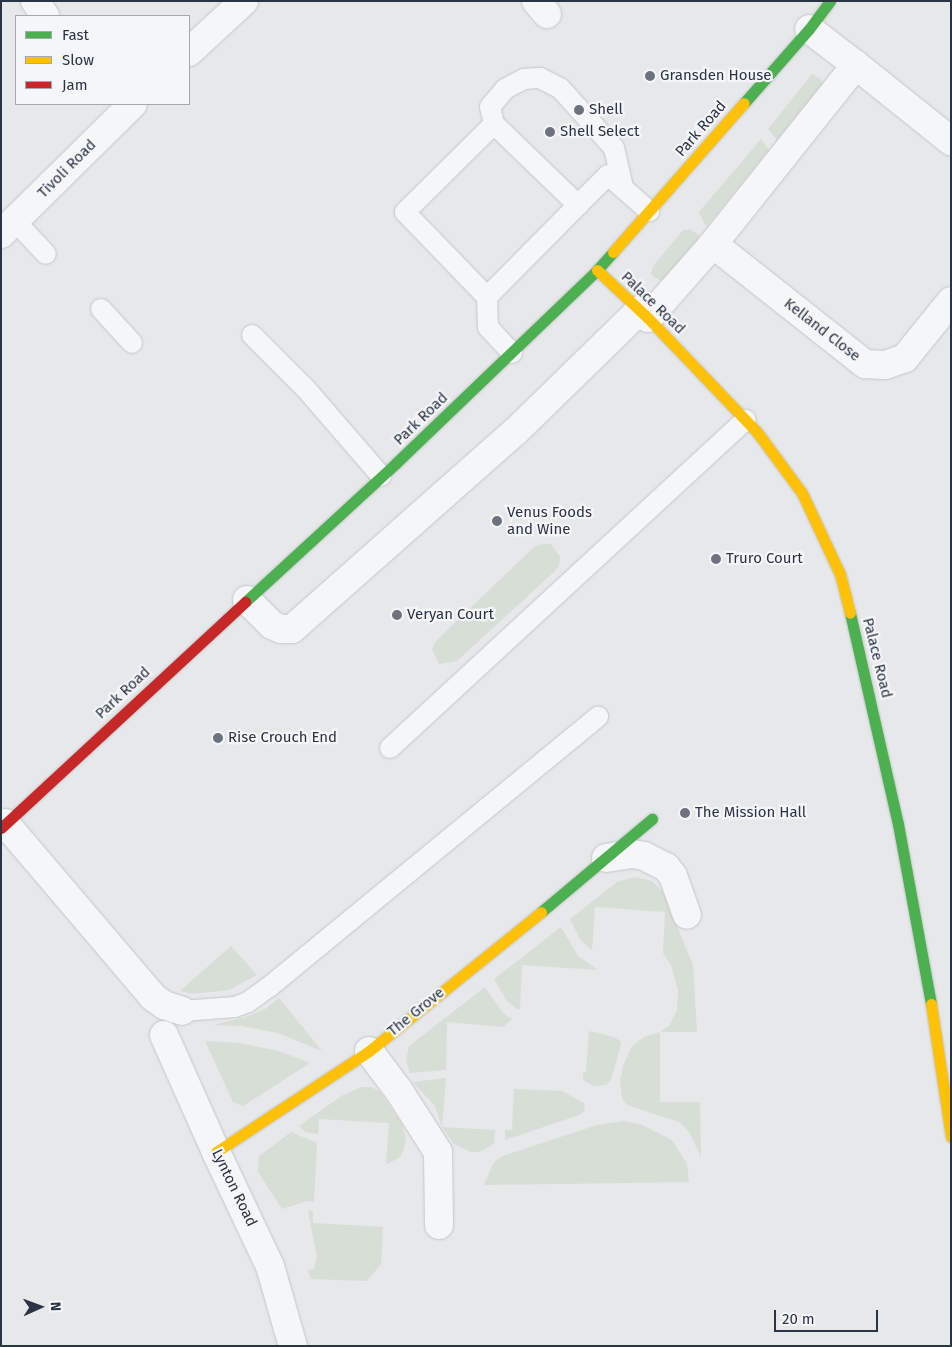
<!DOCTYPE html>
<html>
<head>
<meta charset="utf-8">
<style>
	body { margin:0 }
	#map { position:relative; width:952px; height:1347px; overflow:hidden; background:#e6e8ea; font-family:"Fira Sans",sans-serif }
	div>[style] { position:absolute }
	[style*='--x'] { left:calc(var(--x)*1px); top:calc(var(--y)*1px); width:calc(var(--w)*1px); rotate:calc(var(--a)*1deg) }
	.green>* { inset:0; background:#d6ded6 }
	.roads { filter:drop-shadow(0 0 1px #c4c6c8) drop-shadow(0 0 1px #c4c6c8) }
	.lane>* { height:20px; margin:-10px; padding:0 10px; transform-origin:10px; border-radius:10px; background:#f5f6f7 }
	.street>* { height:28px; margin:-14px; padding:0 14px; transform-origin:14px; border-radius:14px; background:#f5f6f7 }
	.fast>* { height:11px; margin:-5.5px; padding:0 5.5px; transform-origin:5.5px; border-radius:5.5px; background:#4caf50 }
	.slow>* { height:11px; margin:-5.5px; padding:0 5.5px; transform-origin:5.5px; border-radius:5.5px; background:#ffc107 }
	.jam>* { height:11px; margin:-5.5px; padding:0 5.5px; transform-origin:5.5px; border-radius:5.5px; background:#c62828 }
	.dots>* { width:14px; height:14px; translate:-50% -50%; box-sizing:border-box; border:2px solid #f4f6f9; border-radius:50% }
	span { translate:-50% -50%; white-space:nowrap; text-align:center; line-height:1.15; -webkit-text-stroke:4.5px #f4f6f9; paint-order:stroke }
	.poi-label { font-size:15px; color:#2b3445 }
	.left { translate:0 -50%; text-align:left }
	.street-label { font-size:15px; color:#2b3445 }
	.frame { position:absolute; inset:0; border:2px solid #2b3445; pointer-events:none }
	.legend { position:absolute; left:15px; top:15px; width:175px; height:90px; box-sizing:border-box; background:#f4f6f9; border:1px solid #a4a8b1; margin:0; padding:6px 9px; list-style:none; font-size:15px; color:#2b3445 }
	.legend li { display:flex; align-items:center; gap:10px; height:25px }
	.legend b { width:25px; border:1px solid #a4a8b1 }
	.north { position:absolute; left:15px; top:1282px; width:50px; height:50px; -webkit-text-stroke:4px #f4f6f9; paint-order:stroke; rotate:88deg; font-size:14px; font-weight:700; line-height:20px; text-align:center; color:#2b3445 }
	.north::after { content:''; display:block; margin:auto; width:18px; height:22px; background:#2b3445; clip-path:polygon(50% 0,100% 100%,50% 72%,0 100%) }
	.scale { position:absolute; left:774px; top:1310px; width:104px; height:22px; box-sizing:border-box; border:2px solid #2b3445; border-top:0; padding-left:6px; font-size:15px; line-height:18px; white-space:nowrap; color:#2b3445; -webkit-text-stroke:4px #f4f6f9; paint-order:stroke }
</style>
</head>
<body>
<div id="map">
	<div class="green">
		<div style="clip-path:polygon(812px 74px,821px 79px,822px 85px,777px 140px,768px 129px)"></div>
		<div style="clip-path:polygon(761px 139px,769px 150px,708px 225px,705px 225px,699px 212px)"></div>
		<div style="clip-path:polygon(690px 229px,698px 234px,699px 238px,667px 280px,660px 280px,654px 277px,651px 274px,653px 266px,683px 230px)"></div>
		<div style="clip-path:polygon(543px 544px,551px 544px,560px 557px,559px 565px,555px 571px,457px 661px,439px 664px,432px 649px,436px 641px,535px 546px)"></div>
		<div style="clip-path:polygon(635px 877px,652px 881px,663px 892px,693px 965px,697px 1032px,660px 1032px,660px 1102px,700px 1102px,701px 1157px,689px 1132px,679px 1122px,627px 1105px,622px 1098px,620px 1082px,623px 1066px,632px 1046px,644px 1037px,660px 1032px,669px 1026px,677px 1010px,678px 990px,671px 965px,663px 953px,665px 912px,595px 907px,592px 950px,581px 941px,570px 919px,617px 882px)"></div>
		<div style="clip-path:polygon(561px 927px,578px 956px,598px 970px,522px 965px,520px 1009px,517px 1009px,507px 1001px,494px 979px)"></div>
		<div style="clip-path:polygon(231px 946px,257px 975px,229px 990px,192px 994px,180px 991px)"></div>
		<div style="clip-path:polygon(485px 987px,503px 1013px,512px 1019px,503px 1027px,447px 1022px,446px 1070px,410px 1073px,406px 1061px,409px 1046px)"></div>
		<div style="clip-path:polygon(279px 998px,322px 1051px,278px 1033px,242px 1026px,213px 1025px,246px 1017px,265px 1009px)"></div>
		<div style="clip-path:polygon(589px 1031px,614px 1037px,620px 1041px,621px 1045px,611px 1080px,606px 1085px,593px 1086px,583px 1080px,583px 1072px,586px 1072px)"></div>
		<div style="clip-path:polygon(205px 1041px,238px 1043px,279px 1051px,310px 1063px,243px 1106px,233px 1102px)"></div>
		<div style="clip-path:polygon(446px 1078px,442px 1127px,495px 1130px,494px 1143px,489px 1147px,479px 1152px,471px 1152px,454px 1144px,442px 1127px,435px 1106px,413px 1082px)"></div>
		<div style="clip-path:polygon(362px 1087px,371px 1087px,379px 1091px,402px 1124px,406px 1138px,404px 1149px,400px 1157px,386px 1165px,389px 1123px,319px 1119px,318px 1134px,305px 1132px,299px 1126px,343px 1095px)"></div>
		<div style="clip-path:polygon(514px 1089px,562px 1091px,584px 1103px,585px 1111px,579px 1115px,505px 1140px,505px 1130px,512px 1130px)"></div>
		<div style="clip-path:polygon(624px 1121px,642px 1125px,672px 1140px,687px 1164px,689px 1182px,484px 1185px,494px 1162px,503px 1156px,597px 1125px)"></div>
		<div style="clip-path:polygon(291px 1132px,317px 1143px,314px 1202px,307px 1201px,282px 1209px,258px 1172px,259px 1156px)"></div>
		<div style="clip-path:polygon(308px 1211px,313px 1211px,313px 1223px,383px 1227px,381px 1264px,367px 1281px,311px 1279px,308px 1270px,314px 1269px,317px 1257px)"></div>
	</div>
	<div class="roads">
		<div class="lane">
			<div style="--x:494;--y:124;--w:17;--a:-103"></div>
			<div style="--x:490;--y:107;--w:23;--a:-50"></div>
			<div style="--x:505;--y:89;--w:21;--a:-28"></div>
			<div style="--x:524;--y:79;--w:16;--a:-4"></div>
			<div style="--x:540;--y:78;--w:22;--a:27"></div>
			<div style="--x:560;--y:88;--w:81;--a:48"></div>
			<div style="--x:614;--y:148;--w:40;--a:77"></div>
			<div style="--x:15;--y:221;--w:45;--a:46.8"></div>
			<div style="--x:487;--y:297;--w:129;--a:-45.3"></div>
			<div style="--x:101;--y:309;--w:46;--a:47.6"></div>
			<div style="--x:252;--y:335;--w:76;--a:45"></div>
			<div style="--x:306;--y:389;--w:115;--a:49.2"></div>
			<div style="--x:512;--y:353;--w:35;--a:-133"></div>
			<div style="--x:488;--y:327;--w:30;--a:-92"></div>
			<div style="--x:487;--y:297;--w:118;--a:-134"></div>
			<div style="--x:405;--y:212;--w:125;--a:-44.7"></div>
			<div style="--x:494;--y:124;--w:117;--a:44"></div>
			<div style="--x:578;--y:205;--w:42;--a:-45"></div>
			<div style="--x:608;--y:175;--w:55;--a:41.3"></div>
			<div style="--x:390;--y:748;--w:484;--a:-42.7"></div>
			<div style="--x:182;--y:1011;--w:53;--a:-4.3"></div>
			<div style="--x:235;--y:1007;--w:14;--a:-21"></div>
			<div style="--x:248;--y:1002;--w:26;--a:-36"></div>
			<div style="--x:269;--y:987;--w:426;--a:-39.4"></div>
		</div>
		<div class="street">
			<div style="--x:35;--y:1;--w:18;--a:56"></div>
			<div style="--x:536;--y:1;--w:17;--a:50"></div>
			<div style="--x:189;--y:52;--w:75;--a:-42.8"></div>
			<div style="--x:856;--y:65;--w:122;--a:38.7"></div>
			<div style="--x:1;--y:234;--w:185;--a:-44.6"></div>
			<div style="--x:713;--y:244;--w:194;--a:38.3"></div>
			<div style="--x:865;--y:364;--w:20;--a:3"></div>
			<div style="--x:885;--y:365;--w:21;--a:-19"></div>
			<div style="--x:905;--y:358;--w:73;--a:-51.1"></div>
			<div style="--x:648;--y:318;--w:98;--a:-48.7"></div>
			<div style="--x:713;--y:244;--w:229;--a:-51.4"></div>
			<div style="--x:856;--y:65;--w:59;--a:-142.5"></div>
			<div style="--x:247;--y:600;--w:35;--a:45"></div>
			<div style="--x:272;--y:625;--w:10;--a:24"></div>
			<div style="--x:281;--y:629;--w:11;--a:0"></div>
			<div style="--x:292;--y:629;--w:298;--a:-41.5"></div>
			<div style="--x:515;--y:432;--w:175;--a:-44.3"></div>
			<div style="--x:5;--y:823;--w:228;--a:49.6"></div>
			<div style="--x:153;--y:997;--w:14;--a:36"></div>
			<div style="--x:164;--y:1005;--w:19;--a:18"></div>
			<div style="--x:606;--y:858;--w:26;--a:-9"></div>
			<div style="--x:632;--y:854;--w:12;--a:9"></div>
			<div style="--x:644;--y:856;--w:25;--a:27"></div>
			<div style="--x:666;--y:867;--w:11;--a:52"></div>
			<div style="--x:673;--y:876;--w:41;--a:70.3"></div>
			<div style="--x:164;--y:1035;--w:128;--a:66"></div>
			<div style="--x:216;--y:1152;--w:126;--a:64.7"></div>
			<div style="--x:270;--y:1266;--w:83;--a:74"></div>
			<div style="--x:369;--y:1051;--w:50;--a:53.1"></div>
			<div style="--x:399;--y:1091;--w:72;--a:57.4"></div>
			<div style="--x:438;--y:1152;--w:73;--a:89.2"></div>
		</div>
		<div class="fast">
			<div style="--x:744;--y:103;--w:98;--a:-48.7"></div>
			<div style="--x:809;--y:29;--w:35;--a:-53"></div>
			<div style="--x:245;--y:602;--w:205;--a:-42.6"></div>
			<div style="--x:396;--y:463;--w:279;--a:-43.8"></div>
			<div style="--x:597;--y:270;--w:24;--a:-48"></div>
			<div style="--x:850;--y:613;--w:216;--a:77.2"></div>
			<div style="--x:898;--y:824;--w:183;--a:79.6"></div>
			<div style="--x:541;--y:912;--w:145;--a:-40"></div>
		</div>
		<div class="slow">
			<div style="--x:613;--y:252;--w:198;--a:-48.7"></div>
			<div style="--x:597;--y:270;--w:70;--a:43.3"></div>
			<div style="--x:648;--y:318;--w:158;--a:46.3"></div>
			<div style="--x:757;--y:432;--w:76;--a:53.6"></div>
			<div style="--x:802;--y:493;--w:89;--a:64.9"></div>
			<div style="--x:840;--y:574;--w:40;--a:75.6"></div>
			<div style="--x:931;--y:1004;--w:134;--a:81.4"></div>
			<div style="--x:216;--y:1152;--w:183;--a:-33.4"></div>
			<div style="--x:369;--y:1051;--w:221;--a:-38.9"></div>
		</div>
		<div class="jam">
			<div style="--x:1;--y:828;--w:333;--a:-42.8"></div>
		</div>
	</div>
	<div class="dots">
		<div style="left:650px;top:76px;background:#6c737f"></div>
		<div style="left:579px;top:110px;background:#6c737f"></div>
		<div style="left:550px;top:132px;background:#6c737f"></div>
		<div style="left:497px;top:521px;background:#6c737f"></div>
		<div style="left:716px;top:559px;background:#6c737f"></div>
		<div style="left:397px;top:615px;background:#6c737f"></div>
		<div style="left:218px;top:738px;background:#6c737f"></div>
		<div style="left:685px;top:813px;background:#6c737f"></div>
	</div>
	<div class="poi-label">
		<span class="left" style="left:660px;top:76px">Gransden House</span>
		<span class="left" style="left:589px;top:110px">Shell</span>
		<span class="left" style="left:560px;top:132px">Shell Select</span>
		<span class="left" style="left:507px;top:521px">Venus Foods<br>and Wine</span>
		<span class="left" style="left:726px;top:559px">Truro Court</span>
		<span class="left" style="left:407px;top:615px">Veryan Court</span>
		<span class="left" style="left:228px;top:738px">Rise Crouch End</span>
		<span class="left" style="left:695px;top:813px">The Mission Hall</span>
	</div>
	<div class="street-label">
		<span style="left:701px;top:129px;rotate:-49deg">Park Road</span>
		<span style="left:67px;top:169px;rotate:-45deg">Tivoli Road</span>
		<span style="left:653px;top:303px;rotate:44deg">Palace Road</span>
		<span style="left:822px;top:330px;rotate:38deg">Kelland Close</span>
		<span style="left:421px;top:419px;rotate:-44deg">Park Road</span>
		<span style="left:877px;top:658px;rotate:76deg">Palace Road</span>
		<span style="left:123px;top:693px;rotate:-43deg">Park Road</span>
		<span style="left:416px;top:1012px;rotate:-39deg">The Grove</span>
		<span style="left:234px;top:1188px;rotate:64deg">Lynton Road</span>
	</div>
	<div class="frame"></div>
	<ul class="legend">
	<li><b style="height:6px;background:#4caf50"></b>Fast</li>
	<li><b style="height:6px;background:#ffc107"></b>Slow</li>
	<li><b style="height:6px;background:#c62828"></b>Jam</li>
	</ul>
	<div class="north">N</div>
	<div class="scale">20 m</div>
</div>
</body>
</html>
